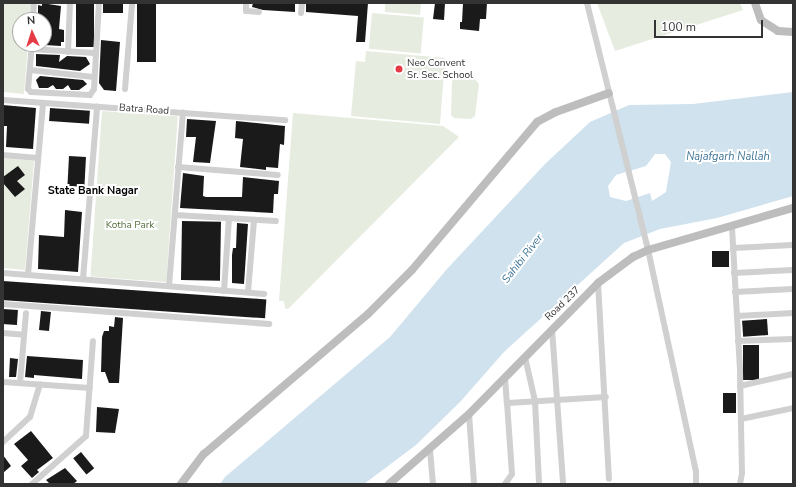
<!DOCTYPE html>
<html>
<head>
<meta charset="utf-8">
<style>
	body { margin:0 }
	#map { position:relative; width:796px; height:487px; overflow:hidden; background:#fff; font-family:"Nunito Sans",sans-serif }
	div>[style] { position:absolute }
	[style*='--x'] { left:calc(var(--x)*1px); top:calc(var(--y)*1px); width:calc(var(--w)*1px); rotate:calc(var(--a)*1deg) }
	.green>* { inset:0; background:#e6ecdf; transform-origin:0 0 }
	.water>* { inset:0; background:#cfe2ee }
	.building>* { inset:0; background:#1a1a1a; transform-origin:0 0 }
	.street>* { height:6px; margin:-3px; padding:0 3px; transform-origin:3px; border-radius:3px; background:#d0d0d0 }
	.secondary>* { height:8px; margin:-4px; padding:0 4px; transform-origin:4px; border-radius:4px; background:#bdbdbd }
	.dots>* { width:11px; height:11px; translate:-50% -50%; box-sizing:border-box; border:2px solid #fff; border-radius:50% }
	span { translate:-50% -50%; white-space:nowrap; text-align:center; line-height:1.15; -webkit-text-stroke:4px #fff; paint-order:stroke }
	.poi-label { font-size:10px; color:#333 }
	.left { translate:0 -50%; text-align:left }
	.street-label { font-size:10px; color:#333 }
	.park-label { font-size:10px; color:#56703f }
	.water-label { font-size:11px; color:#3f7597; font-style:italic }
	.neighbourhood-label { font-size:11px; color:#000; font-weight:700 }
	.frame { position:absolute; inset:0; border:4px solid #333; pointer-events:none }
	.north { position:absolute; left:12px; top:12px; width:40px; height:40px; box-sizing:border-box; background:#fff; border:1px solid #adadad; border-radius:50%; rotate:356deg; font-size:11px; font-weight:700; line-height:16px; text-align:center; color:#333 }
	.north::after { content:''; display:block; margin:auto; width:14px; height:18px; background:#e63946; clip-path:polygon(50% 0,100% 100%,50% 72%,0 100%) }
	.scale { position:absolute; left:654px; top:20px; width:109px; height:18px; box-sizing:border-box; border:2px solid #333; border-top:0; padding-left:5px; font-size:12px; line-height:14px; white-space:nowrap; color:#333; -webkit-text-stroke:3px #fff; paint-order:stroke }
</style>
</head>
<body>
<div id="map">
	<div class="green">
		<div style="clip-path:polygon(3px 3px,31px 3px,30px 20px,20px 20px,20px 44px,28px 44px,24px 94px,3px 92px)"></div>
		<div style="clip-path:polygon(385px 3px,421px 3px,420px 15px,385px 12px)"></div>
		<div style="clip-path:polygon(597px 3px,740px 3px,743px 10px,615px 51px)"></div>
		<div style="left:372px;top:13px;width:52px;height:36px;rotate:5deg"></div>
		<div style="clip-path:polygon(366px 51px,445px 58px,440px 124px,351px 116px,356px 61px,365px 62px)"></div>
		<div style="clip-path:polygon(457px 76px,474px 78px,479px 84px,475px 116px,471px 119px,454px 118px,451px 115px,452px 81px)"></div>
		<div style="left:102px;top:111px;width:76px;height:166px;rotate:4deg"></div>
		<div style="clip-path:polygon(293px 113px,443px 126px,459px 137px,288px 309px,285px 308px,284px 301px,279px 301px)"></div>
		<div style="clip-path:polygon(3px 158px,34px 161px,25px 270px,3px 268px)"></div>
	</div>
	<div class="water">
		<div style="clip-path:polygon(evenodd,793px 92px,793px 196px,717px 218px,660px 229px,624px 243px,504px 352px,460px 402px,416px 445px,364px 484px,220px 484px,225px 477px,390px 337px,447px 269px,545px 164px,590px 122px,629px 105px,693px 104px,793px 92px,655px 154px,665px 154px,671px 162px,666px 192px,652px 201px,650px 193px,626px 201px,610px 197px,608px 186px,616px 175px,646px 166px,655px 154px)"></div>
	</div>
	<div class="building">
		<div style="clip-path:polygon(42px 3px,61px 6px,59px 29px,64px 30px,64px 42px,61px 42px,61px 46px,44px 45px,44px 20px,38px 20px,38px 5px,42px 6px)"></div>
		<div style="left:76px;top:3px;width:18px;height:44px"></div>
		<div style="left:103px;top:3px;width:20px;height:10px"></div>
		<div style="left:137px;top:3px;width:19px;height:59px"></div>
		<div style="clip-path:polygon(253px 3px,295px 3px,295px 12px,263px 10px,252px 7px)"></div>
		<div style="clip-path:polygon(306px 3px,368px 3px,365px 42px,356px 42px,358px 16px,306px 12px)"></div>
		<div style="clip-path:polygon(435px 3px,445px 3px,444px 20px,433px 19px)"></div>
		<div style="clip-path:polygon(463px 3px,487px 3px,486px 19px,480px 19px,479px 31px,460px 29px,460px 22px,462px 22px)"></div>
		<div style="clip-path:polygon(101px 40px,120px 42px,116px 91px,104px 90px,99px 83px)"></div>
		<div style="clip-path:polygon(36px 54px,60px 55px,59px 62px,67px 56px,86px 57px,90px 64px,80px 71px,36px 66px)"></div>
		<div style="clip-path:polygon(40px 76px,83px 80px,87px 84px,79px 90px,71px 90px,68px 85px,63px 89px,56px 89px,53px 85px,48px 88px,39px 88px,36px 80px)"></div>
		<div style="clip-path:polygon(3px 105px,36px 108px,33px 149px,6px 147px,7px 126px,3px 126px)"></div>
		<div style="left:50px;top:108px;width:40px;height:13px;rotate:4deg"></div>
		<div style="clip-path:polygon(187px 119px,216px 121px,210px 163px,193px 162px,196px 137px,186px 137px)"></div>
		<div style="clip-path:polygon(236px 121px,285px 126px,284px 145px,280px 144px,278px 168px,266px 167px,266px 170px,240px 167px,243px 139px,235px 138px)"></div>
		<div style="left:69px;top:156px;width:17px;height:30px;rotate:3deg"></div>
		<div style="clip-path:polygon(18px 166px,25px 175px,17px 181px,25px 189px,15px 197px,3px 183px,3px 177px)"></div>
		<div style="clip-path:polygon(183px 173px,204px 176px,203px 196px,206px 197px,242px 197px,243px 177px,279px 181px,278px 194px,274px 194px,273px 213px,180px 208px)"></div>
		<div style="clip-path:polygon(65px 210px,82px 212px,78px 272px,38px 269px,39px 235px,64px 237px)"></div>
		<div style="left:182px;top:221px;width:39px;height:59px;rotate:1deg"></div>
		<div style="clip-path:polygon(237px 223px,248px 224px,244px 284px,232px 283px,232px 255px,233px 248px,236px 248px)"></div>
		<div style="left:712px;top:251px;width:17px;height:16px"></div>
		<div style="left:3px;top:281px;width:264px;height:19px;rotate:4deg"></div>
		<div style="left:3px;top:309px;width:15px;height:15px;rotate:4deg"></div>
		<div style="left:41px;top:311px;width:10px;height:19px;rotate:6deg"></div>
		<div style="clip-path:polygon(115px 317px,123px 318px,119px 383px,109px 383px,105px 372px,101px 372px,102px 337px,104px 331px,109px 331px,109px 326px,114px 327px)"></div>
		<div style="left:767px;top:319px;width:16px;height:25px;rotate:86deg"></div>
		<div style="left:743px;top:345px;width:16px;height:35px"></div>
		<div style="clip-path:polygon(27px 356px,83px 360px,82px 379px,34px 375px,34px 378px,25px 377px)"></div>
		<div style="clip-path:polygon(10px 358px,18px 359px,16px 377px,9px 377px)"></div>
		<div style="left:736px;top:393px;width:20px;height:13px;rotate:90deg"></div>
		<div style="clip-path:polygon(97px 407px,119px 409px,115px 433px,96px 432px)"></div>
		<div style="clip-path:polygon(31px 431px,53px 458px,37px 470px,39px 472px,32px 478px,21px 466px,28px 460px,14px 444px)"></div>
		<div style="left:81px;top:452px;width:21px;height:10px;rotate:51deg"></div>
		<div style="clip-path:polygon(3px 455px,11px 466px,3px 473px)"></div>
		<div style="clip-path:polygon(65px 468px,77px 481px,73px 484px,50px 484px,46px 480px)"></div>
	</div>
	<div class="street">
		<div style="--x:246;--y:3;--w:8;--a:90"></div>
		<div style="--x:246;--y:11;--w:13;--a:4"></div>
		<div style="--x:587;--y:3;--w:249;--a:76.1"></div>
		<div style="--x:647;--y:245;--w:231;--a:77.8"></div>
		<div style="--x:696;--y:471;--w:13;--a:90"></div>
		<div style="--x:301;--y:13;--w:10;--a:-84"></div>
		<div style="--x:33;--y:20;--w:17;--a:-87"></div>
		<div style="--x:32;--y:44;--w:45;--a:95.1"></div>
		<div style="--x:28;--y:89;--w:4;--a:45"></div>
		<div style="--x:31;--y:92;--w:59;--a:2.9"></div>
		<div style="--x:90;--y:95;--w:7;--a:-56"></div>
		<div style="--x:94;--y:89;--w:86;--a:-86.7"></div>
		<div style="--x:31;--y:49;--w:64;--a:3.6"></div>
		<div style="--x:68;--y:52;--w:49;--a:-87.7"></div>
		<div style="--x:30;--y:70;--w:64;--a:6.2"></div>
		<div style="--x:125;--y:89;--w:86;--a:-85.3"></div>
		<div style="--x:3;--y:100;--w:283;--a:4.1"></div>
		<div style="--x:3;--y:155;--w:35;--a:5"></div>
		<div style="--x:178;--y:167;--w:100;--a:4.6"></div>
		<div style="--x:175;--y:215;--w:101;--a:3.4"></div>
		<div style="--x:732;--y:227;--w:144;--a:86.8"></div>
		<div style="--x:740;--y:371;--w:102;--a:88.9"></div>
		<div style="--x:742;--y:473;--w:11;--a:100"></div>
		<div style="--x:733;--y:248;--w:60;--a:-2.9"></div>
		<div style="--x:3;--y:273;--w:262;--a:4.6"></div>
		<div style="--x:734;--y:273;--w:59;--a:-2.9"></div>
		<div style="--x:28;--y:275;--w:173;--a:-85"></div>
		<div style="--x:83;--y:279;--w:173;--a:-85.3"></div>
		<div style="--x:598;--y:283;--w:196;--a:86.8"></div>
		<div style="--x:169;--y:286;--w:174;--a:-85.4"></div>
		<div style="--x:224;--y:291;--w:73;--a:-86.1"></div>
		<div style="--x:248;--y:292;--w:72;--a:-85.2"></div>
		<div style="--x:735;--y:292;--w:58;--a:-3"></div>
		<div style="--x:3;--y:304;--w:267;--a:4.3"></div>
		<div style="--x:737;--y:316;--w:56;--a:-3.1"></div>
		<div style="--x:552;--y:329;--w:155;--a:85.9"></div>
		<div style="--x:3;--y:333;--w:21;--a:5"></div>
		<div style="--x:738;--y:341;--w:55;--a:-2.1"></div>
		<div style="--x:525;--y:357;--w:45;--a:77.2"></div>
		<div style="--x:535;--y:401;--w:83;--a:87.2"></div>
		<div style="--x:505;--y:377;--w:26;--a:86"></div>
		<div style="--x:507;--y:403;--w:99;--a:-3.5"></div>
		<div style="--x:3;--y:382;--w:87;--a:3.9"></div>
		<div style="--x:20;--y:383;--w:70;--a:-85.1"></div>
		<div style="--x:740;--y:386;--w:54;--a:-12.8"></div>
		<div style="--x:469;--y:414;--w:70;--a:85.9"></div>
		<div style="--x:741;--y:419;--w:53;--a:-11.9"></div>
		<div style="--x:3;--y:442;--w:37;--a:-43"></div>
		<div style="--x:30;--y:417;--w:34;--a:-73"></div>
		<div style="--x:430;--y:450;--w:34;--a:85"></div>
		<div style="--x:32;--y:484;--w:72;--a:-41.6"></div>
		<div style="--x:86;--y:436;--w:95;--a:-85.8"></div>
		<div style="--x:505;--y:484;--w:12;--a:-55"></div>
		<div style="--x:512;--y:474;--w:71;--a:-94"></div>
	</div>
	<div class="secondary">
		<div style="--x:755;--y:3;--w:18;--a:71"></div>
		<div style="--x:761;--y:20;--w:20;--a:33"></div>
		<div style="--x:778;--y:31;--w:15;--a:4"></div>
		<div style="--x:181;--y:484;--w:38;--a:-53"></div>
		<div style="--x:204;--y:454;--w:216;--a:-40.5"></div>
		<div style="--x:368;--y:314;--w:62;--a:-45"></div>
		<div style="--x:412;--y:270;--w:194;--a:-49.8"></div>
		<div style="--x:537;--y:122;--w:21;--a:-28"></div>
		<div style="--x:556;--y:112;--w:56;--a:-19.7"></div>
		<div style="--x:389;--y:484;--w:106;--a:-41.2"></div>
		<div style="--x:469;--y:414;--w:184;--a:-45.4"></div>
		<div style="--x:598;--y:283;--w:44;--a:-36.6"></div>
		<div style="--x:633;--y:257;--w:17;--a:-25"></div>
		<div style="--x:648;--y:250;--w:151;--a:-16.2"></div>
	</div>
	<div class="dots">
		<div style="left:399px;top:69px;background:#e63946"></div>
	</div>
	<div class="poi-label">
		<span class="left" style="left:407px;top:69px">Neo Convent<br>Sr. Sec. School</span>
	</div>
	<div class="street-label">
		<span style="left:144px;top:110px;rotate:4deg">Batra Road</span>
		<span style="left:563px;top:304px;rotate:-44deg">Road 237</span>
	</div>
	<div class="park-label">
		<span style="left:130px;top:226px">Kotha Park</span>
	</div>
	<div class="water-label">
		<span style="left:728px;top:157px">Najafgarh Nallah</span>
		<span style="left:523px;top:259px;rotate:-52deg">Sahibi River</span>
	</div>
	<div class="neighbourhood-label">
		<span style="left:93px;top:191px">State Bank Nagar</span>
	</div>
	<div class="frame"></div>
	<div class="north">N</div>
	<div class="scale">100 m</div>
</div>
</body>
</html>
